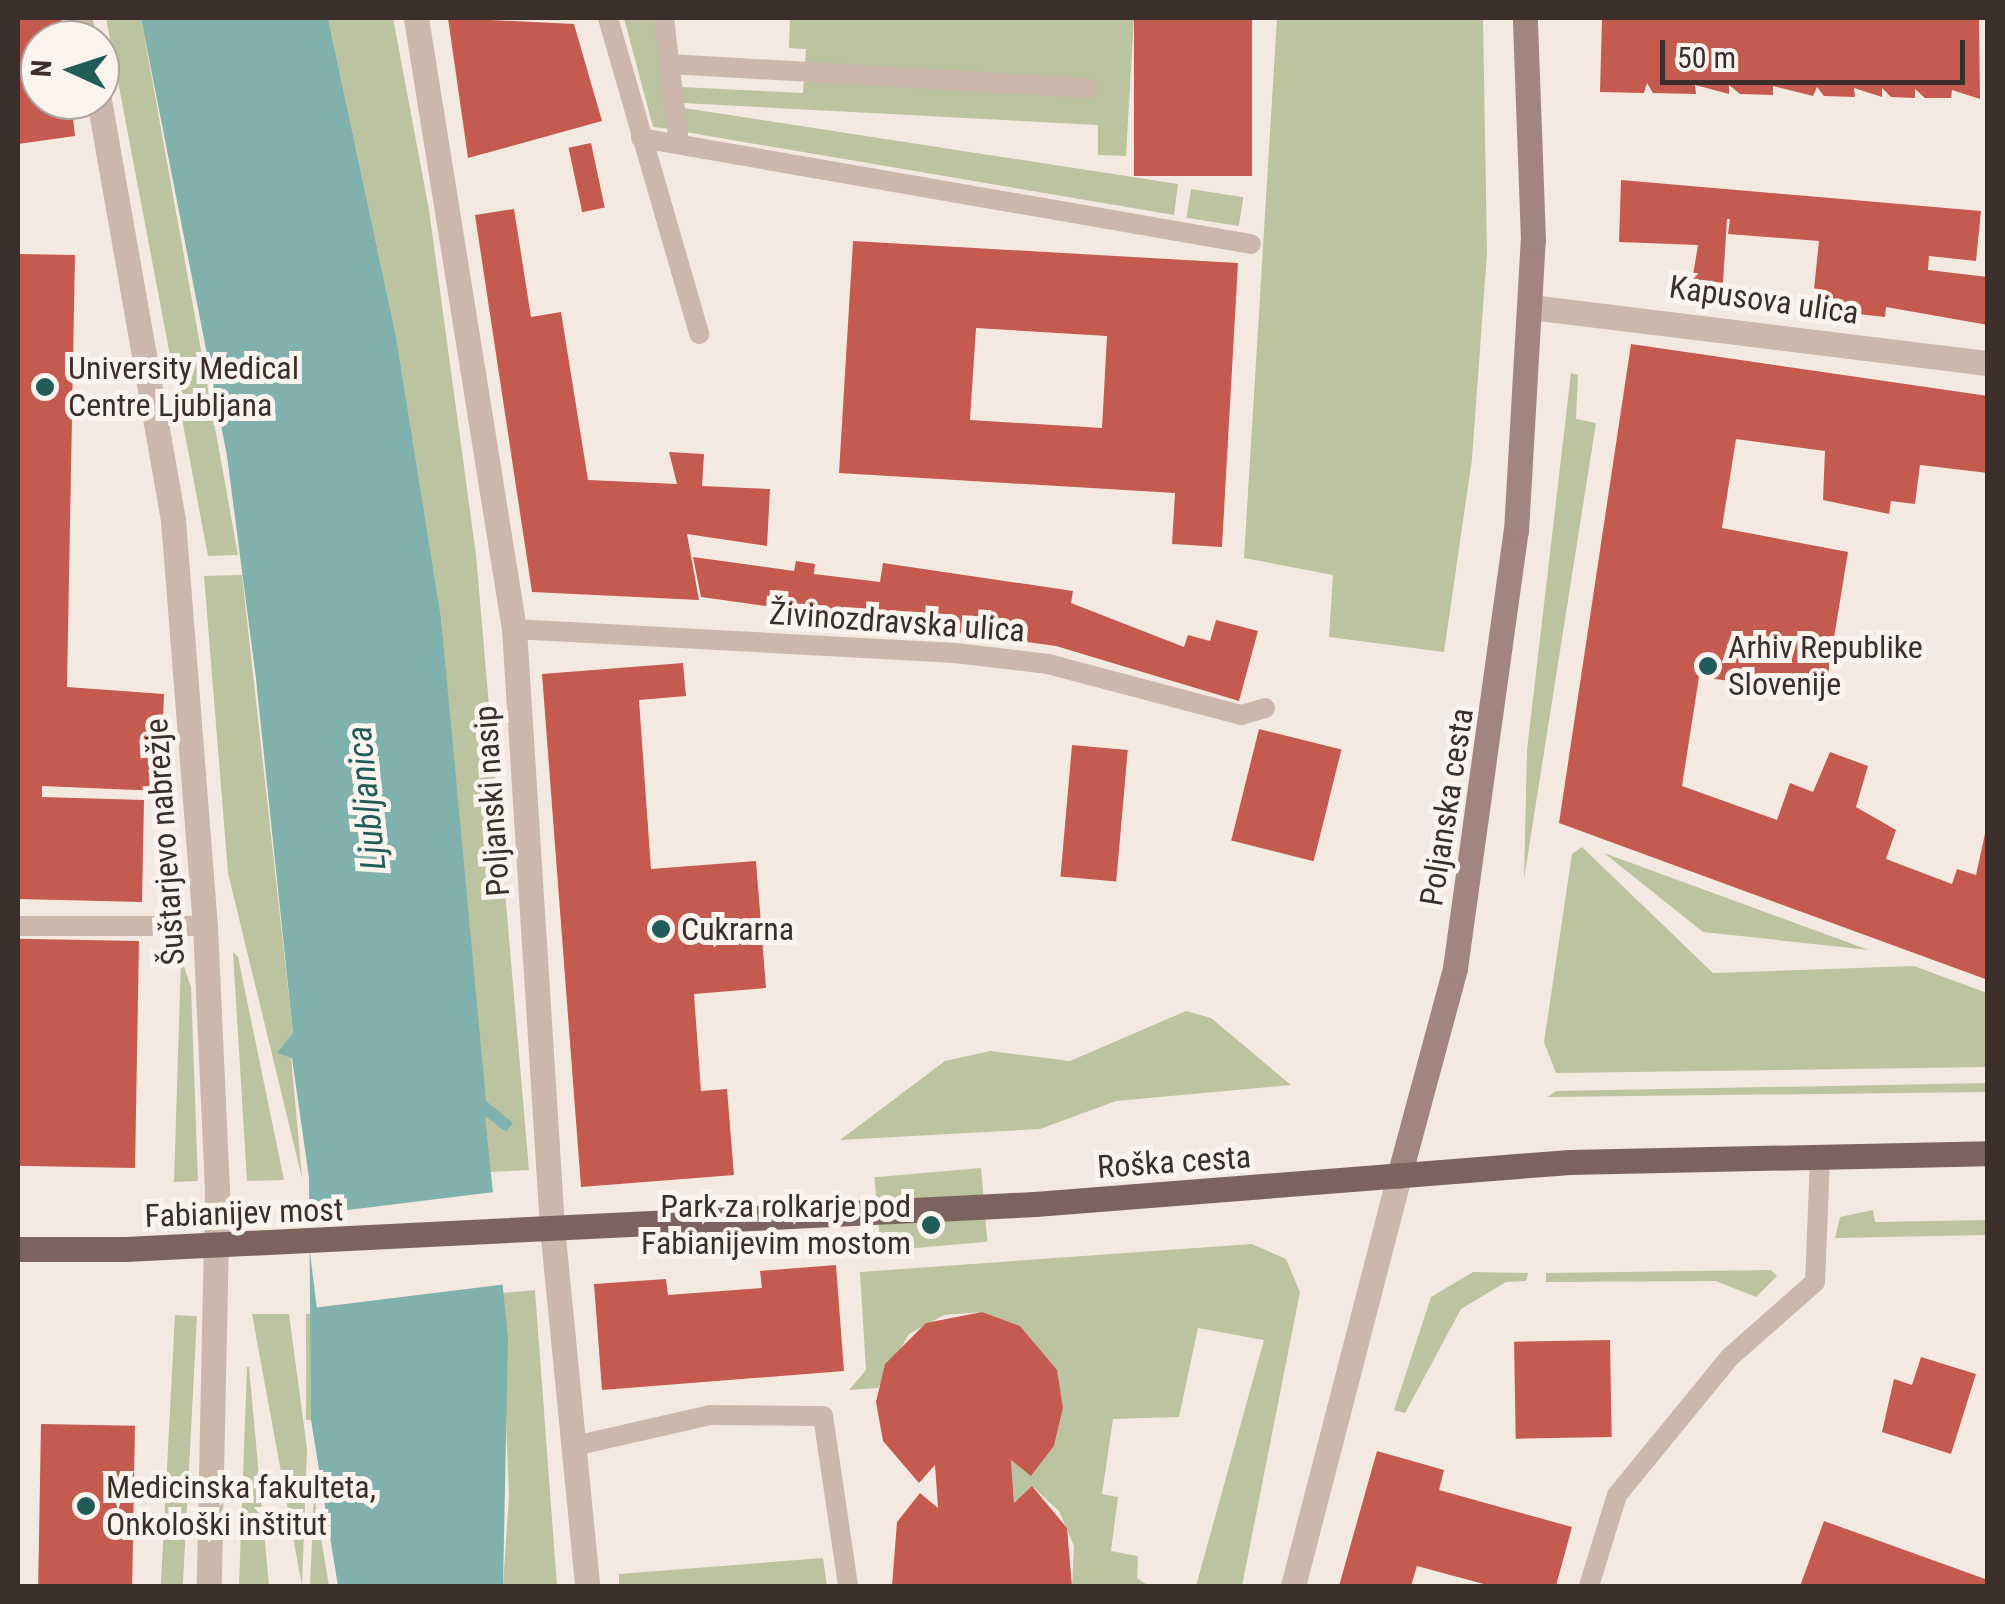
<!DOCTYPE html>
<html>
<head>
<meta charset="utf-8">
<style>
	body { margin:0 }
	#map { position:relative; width:2005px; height:1604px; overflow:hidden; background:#f4e9e1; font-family:"Roboto Condensed",sans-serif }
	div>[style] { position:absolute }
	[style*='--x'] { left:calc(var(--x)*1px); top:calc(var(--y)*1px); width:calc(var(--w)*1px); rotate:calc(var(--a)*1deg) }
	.green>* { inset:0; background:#bcc3a1; transform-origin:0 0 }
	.water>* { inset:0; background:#80b1ad }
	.pier>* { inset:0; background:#f4e9e1; transform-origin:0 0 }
	.building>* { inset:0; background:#c55b4e; transform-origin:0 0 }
	.service>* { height:20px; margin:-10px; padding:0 10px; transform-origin:10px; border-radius:10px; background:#ccb7ad }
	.pedestrian>* { height:25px; margin:-12.5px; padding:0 12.5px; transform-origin:12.5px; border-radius:12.5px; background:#ccb7ad }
	.minor>* { height:25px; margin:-12.5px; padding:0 12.5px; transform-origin:12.5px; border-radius:12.5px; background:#ccb7ad }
	.tertiary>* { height:25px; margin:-12.5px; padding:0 12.5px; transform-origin:12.5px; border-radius:12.5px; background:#ccb7ad }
	.secondary>* { height:25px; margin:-12.5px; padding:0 12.5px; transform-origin:12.5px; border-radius:12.5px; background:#a0867e }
	.primary>* { height:25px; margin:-12.5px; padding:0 12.5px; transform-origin:12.5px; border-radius:12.5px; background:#7c635d }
	.primary-bridge>* { height:25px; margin:-12.5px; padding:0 12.5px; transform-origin:12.5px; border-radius:12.5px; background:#7c635d }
	.dots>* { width:28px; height:28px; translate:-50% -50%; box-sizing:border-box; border:5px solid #fbf3ee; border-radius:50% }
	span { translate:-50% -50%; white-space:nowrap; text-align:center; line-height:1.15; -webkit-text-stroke:10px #fbf3ee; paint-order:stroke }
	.street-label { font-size:32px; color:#3b2e2b }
	.poi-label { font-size:32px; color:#3b2e2b }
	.left { translate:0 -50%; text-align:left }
	.right { translate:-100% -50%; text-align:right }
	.water-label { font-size:35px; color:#205d59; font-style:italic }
	.frame { position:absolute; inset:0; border:20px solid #3b2e2b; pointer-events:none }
	.north { position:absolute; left:20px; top:20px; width:100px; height:100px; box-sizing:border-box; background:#fbf3ee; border:2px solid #aea4a0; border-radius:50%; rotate:273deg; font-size:28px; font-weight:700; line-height:40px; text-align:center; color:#3b2e2b }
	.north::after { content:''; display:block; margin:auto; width:35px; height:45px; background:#205d59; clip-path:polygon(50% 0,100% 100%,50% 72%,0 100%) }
	.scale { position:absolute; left:1660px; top:40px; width:305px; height:45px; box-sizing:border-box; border:5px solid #3b2e2b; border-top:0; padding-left:12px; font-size:30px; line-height:35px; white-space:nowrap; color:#3b2e2b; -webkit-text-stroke:8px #fbf3ee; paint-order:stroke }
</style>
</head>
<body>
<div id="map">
	<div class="green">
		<div style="clip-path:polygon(106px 18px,141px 18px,238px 555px,208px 556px)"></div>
		<div style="clip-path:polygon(328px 18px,393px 18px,429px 210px,476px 555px,529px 1170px,489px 1172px,441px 617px,396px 336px)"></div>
		<div style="clip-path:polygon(624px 18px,657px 18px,671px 129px,653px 127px)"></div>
		<div style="clip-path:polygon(790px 18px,1134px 18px,1126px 156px,1098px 155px,1098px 125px,683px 103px,681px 87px,803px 93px,806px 49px,789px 48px)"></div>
		<div style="clip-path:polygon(1277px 18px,1483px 18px,1487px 253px,1472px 459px,1444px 652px,1329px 637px,1333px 575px,1244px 558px)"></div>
		<div style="clip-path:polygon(684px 108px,1178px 184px,1174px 215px,685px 132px)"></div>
		<div style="left:1191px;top:189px;width:53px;height:29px;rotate:9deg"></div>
		<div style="clip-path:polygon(1571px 373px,1578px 375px,1576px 419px,1596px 423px,1524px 879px,1527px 750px)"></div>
		<div style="clip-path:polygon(242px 575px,293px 1033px,278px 1053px,291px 1056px,302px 1178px,228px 873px,204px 576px)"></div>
		<div style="clip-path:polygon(1582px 847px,1713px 973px,1914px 966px,1987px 993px,1987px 1067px,1556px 1073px,1544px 1042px,1572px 854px)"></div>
		<div style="clip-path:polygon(1604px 853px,1869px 950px,1703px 932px)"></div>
		<div style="clip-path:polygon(233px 952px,238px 957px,284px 1180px,247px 1181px)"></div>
		<div style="clip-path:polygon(181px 958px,191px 987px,198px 1181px,174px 1182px)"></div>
		<div style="clip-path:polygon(1186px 1011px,1211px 1018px,1291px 1085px,1116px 1101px,1040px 1129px,840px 1140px,945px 1061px,990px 1051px,1070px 1061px)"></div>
		<div style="clip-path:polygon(1988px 1083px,1987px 1092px,1548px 1097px,1556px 1091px)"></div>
		<div style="left:981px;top:1168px;width:74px;height:107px;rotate:85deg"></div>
		<div style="clip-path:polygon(1873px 1210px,1875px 1222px,1987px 1220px,1987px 1235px,1835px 1238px,1840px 1217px)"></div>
		<div style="clip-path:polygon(1252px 1244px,1286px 1259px,1300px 1292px,1242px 1586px,1196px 1586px,1264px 1340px,1198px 1328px,1179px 1417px,1113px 1419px,1102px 1494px,1118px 1497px,1111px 1551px,1138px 1556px,1137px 1578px,1149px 1586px,1072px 1586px,1074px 1546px,1059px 1511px,1032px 1486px,1014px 1503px,1011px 1460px,1032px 1475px,1054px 1446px,1063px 1408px,1056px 1370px,1020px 1326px,982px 1312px,944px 1315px,909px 1334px,878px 1388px,849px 1390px,866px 1370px,860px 1272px)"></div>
		<div style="clip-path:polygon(1771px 1270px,1777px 1276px,1756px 1297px,1716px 1281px,1546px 1282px,1546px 1273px)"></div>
		<div style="clip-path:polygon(1473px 1272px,1528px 1273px,1526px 1281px,1506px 1282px,1461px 1309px,1405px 1413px,1394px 1410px,1431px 1297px)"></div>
		<div style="clip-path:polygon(535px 1290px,557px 1586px,503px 1586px,509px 1496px,501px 1293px)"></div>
		<div style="clip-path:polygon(252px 1314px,289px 1314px,307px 1449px,302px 1586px)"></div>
		<div style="left:306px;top:1314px;width:5px;height:106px"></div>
		<div style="left:175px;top:1315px;width:22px;height:271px;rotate:3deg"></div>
		<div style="clip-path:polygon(247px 1367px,249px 1367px,269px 1586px,239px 1586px)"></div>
		<div style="clip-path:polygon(314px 1496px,329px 1586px,310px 1586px)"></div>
		<div style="clip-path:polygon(823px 1558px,827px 1586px,619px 1586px,619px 1574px)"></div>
	</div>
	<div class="water">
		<div style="clip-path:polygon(141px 18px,328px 18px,396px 336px,441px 617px,486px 1101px,513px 1123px,506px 1132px,485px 1116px,508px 1337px,503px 1586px,338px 1586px,311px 1420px,309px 1178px,292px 1058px,277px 1053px,293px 1033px,256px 679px,227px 456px)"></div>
	</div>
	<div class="pier">
		<div style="left:494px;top:1192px;width:93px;height:190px;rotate:83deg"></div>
	</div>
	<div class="building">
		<div style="clip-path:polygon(18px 18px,61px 18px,63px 40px,40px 40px,40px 100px,71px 100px,75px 136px,18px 144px)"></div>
		<div style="clip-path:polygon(448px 18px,574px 24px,602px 121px,468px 158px)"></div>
		<div style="left:1134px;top:18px;width:118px;height:158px"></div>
		<div style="clip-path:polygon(1602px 18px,1979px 18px,1980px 99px,1952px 90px,1951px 98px,1925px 98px,1915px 89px,1915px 98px,1891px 97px,1882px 88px,1882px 97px,1854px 88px,1855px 97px,1824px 96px,1817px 87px,1813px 96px,1773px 86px,1773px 95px,1740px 94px,1729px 85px,1729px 94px,1695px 85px,1696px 94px,1653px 93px,1647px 83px,1644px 93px,1600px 92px)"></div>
		<div style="left:591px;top:143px;width:66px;height:23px;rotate:78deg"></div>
		<div style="clip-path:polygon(1621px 180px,1981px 211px,1976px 261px,1929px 256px,1928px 270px,1988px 277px,1988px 325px,1886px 307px,1885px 317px,1812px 309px,1819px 241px,1728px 234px,1730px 219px,1727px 219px,1722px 298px,1690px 293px,1698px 245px,1619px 242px)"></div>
		<div style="clip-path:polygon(514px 209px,531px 317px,561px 312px,588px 480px,677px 484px,669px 452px,704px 454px,702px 486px,770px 489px,767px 546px,687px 534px,699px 600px,532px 592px,475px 215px)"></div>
		<div style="clip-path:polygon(evenodd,853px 241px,1238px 263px,1222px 547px,1172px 544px,1175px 493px,839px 473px,853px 241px,976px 328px,1107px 336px,1102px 428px,970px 420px,976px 328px)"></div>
		<div style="clip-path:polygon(18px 254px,75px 255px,67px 687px,164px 694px,160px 791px,42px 786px,42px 797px,144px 800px,142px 902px,18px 899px)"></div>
		<div style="clip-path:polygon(1631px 344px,1988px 396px,1988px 473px,1920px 465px,1915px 504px,1891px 501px,1889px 514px,1823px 500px,1825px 451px,1736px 439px,1722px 528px,1848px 552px,1825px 693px,1699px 677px,1682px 786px,1777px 820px,1790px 783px,1813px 792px,1830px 752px,1868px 766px,1856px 807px,1896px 830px,1886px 859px,1952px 884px,1957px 869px,1976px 875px,1988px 820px,1988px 980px,1559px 823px)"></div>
		<div style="clip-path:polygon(693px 557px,794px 571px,796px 561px,815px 564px,814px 574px,880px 582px,883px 563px,1073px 591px,1071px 603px,1184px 647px,1188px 635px,1210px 641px,1216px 620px,1258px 631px,1239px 701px,1056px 646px,701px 597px)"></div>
		<div style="clip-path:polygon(683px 663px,686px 696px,639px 700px,651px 869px,756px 861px,766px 988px,694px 994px,701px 1091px,727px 1089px,734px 1175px,581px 1187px,542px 674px)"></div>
		<div style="left:1259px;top:729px;width:85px;height:115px;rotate:14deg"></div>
		<div style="left:1072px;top:745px;width:56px;height:132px;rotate:5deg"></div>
		<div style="left:139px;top:941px;width:227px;height:122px;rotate:91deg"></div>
		<div style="clip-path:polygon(836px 1265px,844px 1371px,602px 1390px,594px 1284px,666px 1279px,668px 1295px,762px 1288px,760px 1271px)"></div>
		<div style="clip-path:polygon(982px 1312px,1020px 1326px,1057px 1370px,1063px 1408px,1054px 1446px,1031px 1476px,1011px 1460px,1014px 1503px,1032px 1486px,1067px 1528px,1072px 1586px,892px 1586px,897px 1522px,920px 1493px,938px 1508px,935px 1465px,919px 1483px,883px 1441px,876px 1402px,885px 1364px,926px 1323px)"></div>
		<div style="left:1610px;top:1340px;width:97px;height:96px;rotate:89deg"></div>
		<div style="clip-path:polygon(1921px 1357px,1976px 1374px,1951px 1454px,1882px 1432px,1894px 1379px,1912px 1385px)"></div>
		<div style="left:41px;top:1424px;width:94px;height:162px;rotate:1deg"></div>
		<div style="clip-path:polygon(1377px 1451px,1444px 1470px,1439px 1490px,1572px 1527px,1556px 1586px,1491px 1586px,1417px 1566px,1411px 1586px,1339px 1586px)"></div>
		<div style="clip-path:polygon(1824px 1521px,1988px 1580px,1988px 1586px,1800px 1586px)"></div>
	</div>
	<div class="service">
		<div style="--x:608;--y:18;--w:329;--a:73.9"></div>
		<div style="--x:664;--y:18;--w:126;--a:83.2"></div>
		<div style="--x:670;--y:64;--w:419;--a:3.3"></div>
		<div style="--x:641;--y:138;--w:619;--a:9.86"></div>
		<div style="--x:514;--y:629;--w:442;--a:3.1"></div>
		<div style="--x:955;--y:653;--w:94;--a:6.7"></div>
		<div style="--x:1048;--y:664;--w:200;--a:14.8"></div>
		<div style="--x:1241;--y:715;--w:25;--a:-16"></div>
		<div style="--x:18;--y:926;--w:187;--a:0"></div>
		<div style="--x:574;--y:1446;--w:140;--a:-12.8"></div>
		<div style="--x:711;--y:1415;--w:112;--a:0.5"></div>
		<div style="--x:823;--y:1416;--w:172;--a:81.6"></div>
		<div style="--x:1589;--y:1586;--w:95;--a:-72.9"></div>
		<div style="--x:1617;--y:1495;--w:178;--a:-50.7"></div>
		<div style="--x:1730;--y:1357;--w:113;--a:-41.4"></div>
		<div style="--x:1815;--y:1282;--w:126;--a:-87.7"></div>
	</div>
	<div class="pedestrian">
		<div style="--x:514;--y:629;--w:599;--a:86.36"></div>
	</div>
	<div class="minor">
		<div style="--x:79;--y:18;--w:23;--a:75"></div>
		<div style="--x:416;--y:18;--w:619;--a:80.89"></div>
		<div style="--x:99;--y:100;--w:426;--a:80"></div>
		<div style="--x:173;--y:520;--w:407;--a:85.5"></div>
		<div style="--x:205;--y:926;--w:263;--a:87.4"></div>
		<div style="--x:217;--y:1189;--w:397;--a:91.2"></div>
		<div style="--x:1531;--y:307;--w:460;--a:7"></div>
		<div style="--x:552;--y:1227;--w:361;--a:84.4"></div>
	</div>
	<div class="tertiary">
		<div style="--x:1293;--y:1586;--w:423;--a:-75.5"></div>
	</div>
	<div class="secondary">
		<div style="--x:1399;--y:1176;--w:215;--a:-74.9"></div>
		<div style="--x:1455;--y:968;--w:441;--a:-82.1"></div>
		<div style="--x:1516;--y:531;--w:291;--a:-86.7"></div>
		<div style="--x:1533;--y:240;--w:222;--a:-92.1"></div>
	</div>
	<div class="primary">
		<div style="--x:1035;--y:1204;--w:536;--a:-4.5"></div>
		<div style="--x:1569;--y:1162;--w:419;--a:-1.2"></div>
		<div style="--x:18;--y:1249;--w:107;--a:0"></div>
	</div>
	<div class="primary-bridge">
		<div style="--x:125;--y:1249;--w:911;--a:-2.83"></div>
	</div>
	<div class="dots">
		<div style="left:45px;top:387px;background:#205d59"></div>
		<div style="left:1708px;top:666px;background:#205d59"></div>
		<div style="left:661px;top:929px;background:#205d59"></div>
		<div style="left:931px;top:1225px;background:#205d59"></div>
		<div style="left:86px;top:1506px;background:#205d59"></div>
	</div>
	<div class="street-label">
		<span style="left:1764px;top:300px;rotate:8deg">Kapusova ulica</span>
		<span style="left:897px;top:622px;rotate:4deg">Živinozdravska ulica</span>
		<span style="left:492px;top:801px;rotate:-94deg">Poljanski nasip</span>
		<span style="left:1447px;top:807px;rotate:-81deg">Poljanska cesta</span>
		<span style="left:165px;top:842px;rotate:-94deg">Šuštarjevo nabrežje</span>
		<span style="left:1174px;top:1162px;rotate:-4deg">Roška cesta</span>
		<span style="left:244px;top:1213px;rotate:-2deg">Fabianijev most</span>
	</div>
	<div class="poi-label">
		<span class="left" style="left:68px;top:387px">University Medical<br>Centre Ljubljana</span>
		<span class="left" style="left:1728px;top:666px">Arhiv Republike<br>Slovenije</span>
		<span class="left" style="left:681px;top:929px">Cukrarna</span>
		<span class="right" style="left:911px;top:1225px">Park za rolkarje pod<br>Fabianijevim mostom</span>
		<span class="left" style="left:106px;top:1506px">Medicinska fakulteta,<br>Onkološki inštitut</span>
	</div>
	<div class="water-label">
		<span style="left:367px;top:798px;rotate:-96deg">Ljubljanica</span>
	</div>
	<div class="frame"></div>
	<div class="north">N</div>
	<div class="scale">50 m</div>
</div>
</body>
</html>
